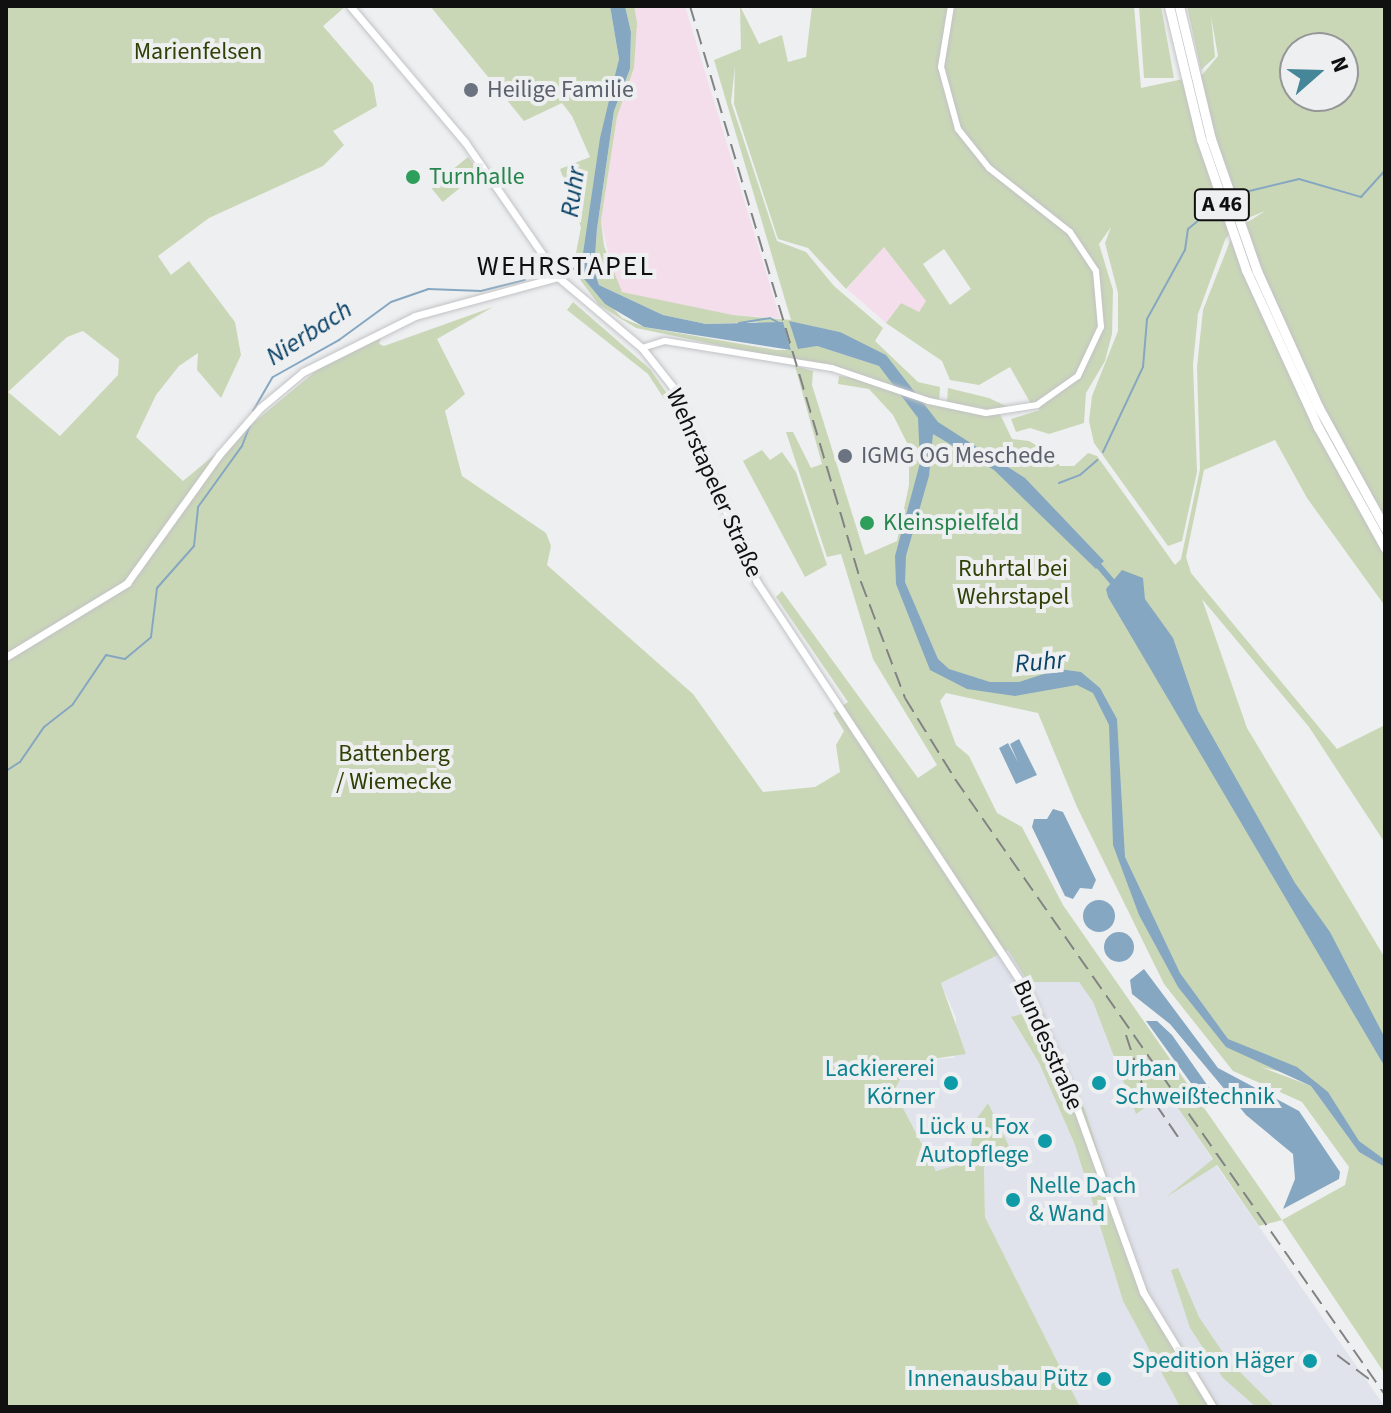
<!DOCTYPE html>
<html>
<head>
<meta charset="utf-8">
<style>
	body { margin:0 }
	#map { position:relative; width:1391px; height:1413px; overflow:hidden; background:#eeeff1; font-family:"Source Sans 3",sans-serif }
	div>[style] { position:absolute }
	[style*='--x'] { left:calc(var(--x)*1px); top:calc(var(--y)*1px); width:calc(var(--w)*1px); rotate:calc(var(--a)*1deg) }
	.built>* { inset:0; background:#e1e3ec }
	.industrial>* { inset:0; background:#f4deec }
	.green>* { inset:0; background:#cad7b7; transform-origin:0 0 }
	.water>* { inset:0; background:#86a7c1 }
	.round { border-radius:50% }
	.stream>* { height:2px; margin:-1px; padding:0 1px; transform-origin:1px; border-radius:1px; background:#86a7c1 }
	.canal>* { height:6px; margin:-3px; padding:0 3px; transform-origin:3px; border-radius:3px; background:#86a7c1 }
	.roads { filter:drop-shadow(0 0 2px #c2c3c5) drop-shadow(0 0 2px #c2c3c5) }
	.tertiary>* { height:6px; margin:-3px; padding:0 3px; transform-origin:3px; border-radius:3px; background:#fff }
	.secondary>* { height:7px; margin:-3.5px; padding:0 3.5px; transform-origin:3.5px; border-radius:3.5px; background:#fff }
	.motorway>* { height:9px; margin:-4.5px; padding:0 4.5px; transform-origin:4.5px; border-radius:4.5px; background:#fff }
	.rail>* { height:2px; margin-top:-1px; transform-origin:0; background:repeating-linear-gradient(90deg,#828283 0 16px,transparent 0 24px) }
	.dots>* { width:22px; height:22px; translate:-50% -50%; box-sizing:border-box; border:4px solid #eeeff1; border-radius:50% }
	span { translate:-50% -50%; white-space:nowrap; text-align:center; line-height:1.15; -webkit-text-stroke:8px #eeeff1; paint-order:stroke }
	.shield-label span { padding:2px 6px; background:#eeeff1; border:2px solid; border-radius:6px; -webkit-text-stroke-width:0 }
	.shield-label { font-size:22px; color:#101010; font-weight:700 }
	.park-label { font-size:24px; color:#304106 }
	.worship-label { font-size:24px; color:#5b616d }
	.left { translate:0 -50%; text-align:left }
	.leisure-label { font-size:24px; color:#27864d }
	.street-label { font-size:24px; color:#101010 }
	.culture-label { font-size:24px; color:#0d838f }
	.right { translate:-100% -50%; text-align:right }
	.water-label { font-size:26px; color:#0a4367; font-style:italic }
	.quarter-label { font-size:28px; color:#101010; letter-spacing:2px }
	.frame { position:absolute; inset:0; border:8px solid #101010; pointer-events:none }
	.north { position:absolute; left:1279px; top:32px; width:80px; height:80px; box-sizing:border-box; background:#eeeff1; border:2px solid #959697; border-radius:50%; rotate:70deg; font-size:22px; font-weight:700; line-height:32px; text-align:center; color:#101010 }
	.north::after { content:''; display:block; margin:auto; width:28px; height:36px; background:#458799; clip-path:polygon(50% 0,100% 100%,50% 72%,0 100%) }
</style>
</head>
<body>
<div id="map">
	<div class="built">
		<div style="clip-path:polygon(1009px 949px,1061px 981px,1079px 982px,1093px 1002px,1136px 1113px,1167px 1091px,1213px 1160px,1165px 1198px,1216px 1165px,1385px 1407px,1219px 1407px,1157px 1312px,1128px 1245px,1086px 1113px,1011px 1018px,1039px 1063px,1075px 1145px,1123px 1301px,1180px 1407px,1080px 1407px,985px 1217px,984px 1167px,998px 1153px,988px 1103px,977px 1118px,967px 1162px,936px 1171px,894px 1091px,903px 1074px,932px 1059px,954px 1058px,956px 1018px,941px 983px)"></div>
	</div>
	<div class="industrial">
		<div style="clip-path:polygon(634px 6px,685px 6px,780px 318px,733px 315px,622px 293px,613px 274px,601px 221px,617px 117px,634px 68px)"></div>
		<div style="clip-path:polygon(884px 246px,926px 301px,920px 313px,901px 303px,886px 323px,847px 289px)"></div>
	</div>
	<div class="green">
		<div style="clip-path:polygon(evenodd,6px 6px,346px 6px,323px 26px,373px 84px,377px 106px,333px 131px,344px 145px,323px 166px,209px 218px,158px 256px,171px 275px,189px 261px,235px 322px,241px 355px,221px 398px,197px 370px,198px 353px,179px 366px,156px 395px,136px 437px,183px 481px,322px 366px,382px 334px,379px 344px,384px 346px,493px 307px,437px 339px,465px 394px,445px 411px,462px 476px,546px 533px,551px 546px,547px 565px,693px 694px,763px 792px,815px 787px,840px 772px,836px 745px,844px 731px,833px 713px,848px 702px,776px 597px,782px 591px,918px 778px,937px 765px,873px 659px,841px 554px,827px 557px,786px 432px,793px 432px,811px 468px,822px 464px,795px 366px,813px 371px,812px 385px,865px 555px,897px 541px,909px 485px,909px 447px,893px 415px,869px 389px,838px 384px,839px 376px,861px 379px,861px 375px,636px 328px,599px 305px,581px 281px,575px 258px,581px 227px,560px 169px,590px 157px,572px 116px,562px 103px,524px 121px,430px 6px,610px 6px,619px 59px,581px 274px,622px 318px,644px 327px,776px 350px,791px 350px,757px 322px,706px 324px,663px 315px,599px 285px,594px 270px,597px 229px,614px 111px,630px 69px,631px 32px,625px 6px,634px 6px,637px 22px,634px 68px,617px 117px,601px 221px,604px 246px,622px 292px,733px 315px,791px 320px,714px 60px,741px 49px,740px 6px,759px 44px,782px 35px,788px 62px,806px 57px,812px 6px,1134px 6px,1141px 88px,1202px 75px,1218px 56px,1211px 16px,1215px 57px,1201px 70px,1187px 6px,1385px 6px,1385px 606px,1307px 498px,1275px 440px,1204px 470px,1186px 557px,1191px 573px,1337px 749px,1385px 725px,1385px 843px,1309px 727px,1202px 599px,1247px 728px,1385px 958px,1385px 1164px,1371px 1157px,1335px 1113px,1304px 1078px,1261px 1067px,1311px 1086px,1359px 1152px,1385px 1166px,1385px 1374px,1282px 1220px,1259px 1226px,1217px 1165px,1165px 1198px,1213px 1159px,1167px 1092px,1136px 1114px,1093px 1002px,1079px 982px,1028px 982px,1008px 950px,941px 983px,966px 1054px,932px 1059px,903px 1074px,894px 1091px,936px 1171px,967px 1162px,977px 1118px,988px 1103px,1009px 1146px,984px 1167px,985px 1217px,1080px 1407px,6px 1407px,6px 6px,1295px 48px,1343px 48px,1343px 96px,1295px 96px,1295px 48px,6px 6px,735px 66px,734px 104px,778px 239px,808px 248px,846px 289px,884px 247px,926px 301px,919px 312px,901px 303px,886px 323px,942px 361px,950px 380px,979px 385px,1010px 367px,1031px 404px,1040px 410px,1011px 419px,1016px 432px,1030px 428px,1049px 434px,1084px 423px,1086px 393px,1105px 361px,1112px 334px,1113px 290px,1099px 244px,1111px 227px,1105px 243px,1118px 293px,1118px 331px,1092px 396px,1089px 421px,1094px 443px,1168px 546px,1182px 541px,1197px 472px,1193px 364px,1198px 314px,1225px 240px,1236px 223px,1265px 211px,1234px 231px,1203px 310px,1197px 367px,1200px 469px,1181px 559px,1175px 565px,1097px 456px,1088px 453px,1074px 466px,1060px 466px,1053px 455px,1029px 441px,1012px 439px,1000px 414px,939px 402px,940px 387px,918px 382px,875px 341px,883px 328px,834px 286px,806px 252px,777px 241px,731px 102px,735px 66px,6px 6px,944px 249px,971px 289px,950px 305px,923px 264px,944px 249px,6px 6px,790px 322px,840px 332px,919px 397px,900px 390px,879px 366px,817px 346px,790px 322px,6px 6px,83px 331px,119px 359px,118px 375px,60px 436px,8px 392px,67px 337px,83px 331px,6px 6px,946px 693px,1038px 713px,1077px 807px,1164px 984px,1233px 1071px,1302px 1102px,1349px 1167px,1345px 1185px,1282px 1220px,1063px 905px,1022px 827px,997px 813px,969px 756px,956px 745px,940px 701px,946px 693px)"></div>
		<div style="clip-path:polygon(1139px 6px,1161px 6px,1174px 78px,1144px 78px)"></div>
		<div style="left:468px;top:157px;width:19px;height:48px;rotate:51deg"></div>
		<div style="clip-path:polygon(573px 302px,650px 369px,670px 398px,670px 408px,648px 374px,567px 310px)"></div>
		<div style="clip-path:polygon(948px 388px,989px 398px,1008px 407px,991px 410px,947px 402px)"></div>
		<div style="clip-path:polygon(762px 450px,770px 460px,782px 452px,796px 472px,827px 565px,805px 577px,743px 461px)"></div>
		<div style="clip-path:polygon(1040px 1009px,1086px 1113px,1128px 1245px,1157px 1312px,1219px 1407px,1180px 1407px,1123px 1301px,1075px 1145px,1039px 1063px,1011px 1017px)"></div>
		<div style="clip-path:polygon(1178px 1268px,1199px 1317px,1228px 1360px,1275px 1407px,1256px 1407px,1223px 1378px,1190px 1328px,1171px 1270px)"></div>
	</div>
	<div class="water">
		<div style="clip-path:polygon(610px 6px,625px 6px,631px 32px,630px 69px,614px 111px,597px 229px,594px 270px,599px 285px,663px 315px,706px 324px,783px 322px,791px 350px,644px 327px,605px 304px,580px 274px,600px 138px,619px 59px)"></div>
		<div style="clip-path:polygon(789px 321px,840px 332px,886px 355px,938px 422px,1025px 478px,1104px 561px,1096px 569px,994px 470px,933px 434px,929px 476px,906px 556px,905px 582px,938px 659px,949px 669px,990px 682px,1019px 682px,1059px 669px,1081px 672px,1100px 688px,1117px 719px,1125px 857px,1180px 973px,1228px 1039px,1297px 1067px,1328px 1092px,1359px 1141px,1385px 1160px,1385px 1167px,1359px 1152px,1311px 1086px,1226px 1047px,1178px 987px,1139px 915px,1113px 845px,1109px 725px,1093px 693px,1077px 685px,1015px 696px,967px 689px,930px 670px,896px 584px,895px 556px,920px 463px,918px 418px,879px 366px,817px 346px,798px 349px)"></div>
		<div style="clip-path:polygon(1122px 570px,1143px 578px,1145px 599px,1173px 638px,1198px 711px,1295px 883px,1330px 932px,1385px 1038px,1385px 1067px,1108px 597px,1106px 589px)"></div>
		<div style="clip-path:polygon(1019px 739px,1037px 775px,1016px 784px,999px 748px,1008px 743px,1018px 762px,1010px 744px)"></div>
		<div style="clip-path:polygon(1053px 809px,1063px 812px,1096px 880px,1092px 889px,1080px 888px,1073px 899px,1065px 896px,1032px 827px,1034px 819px,1047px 819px)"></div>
		<div class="round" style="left:1083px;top:900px;width:32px;height:32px"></div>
		<div class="round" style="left:1104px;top:932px;width:30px;height:30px"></div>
		<div style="clip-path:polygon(1144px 969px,1218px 1068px,1299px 1111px,1340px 1172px,1339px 1179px,1283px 1209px,1295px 1179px,1293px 1154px,1246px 1115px,1170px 1024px,1132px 994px,1130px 980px)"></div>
		<div style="clip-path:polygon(1146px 1021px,1157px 1021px,1172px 1035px,1210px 1089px,1209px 1096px,1201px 1097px)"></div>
	</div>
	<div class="stream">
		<div style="--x:1233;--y:195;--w:68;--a:-13.6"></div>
		<div style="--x:1299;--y:179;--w:65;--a:16.2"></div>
		<div style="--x:1361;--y:197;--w:36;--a:-48"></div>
		<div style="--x:566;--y:271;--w:15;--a:-16"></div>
		<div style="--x:739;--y:323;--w:31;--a:-9"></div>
		<div style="--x:770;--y:318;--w:10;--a:29"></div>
		<div style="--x:253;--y:411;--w:39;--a:-60"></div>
		<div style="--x:273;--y:377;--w:76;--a:-29.3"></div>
		<div style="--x:339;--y:340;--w:64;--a:-36.2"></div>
		<div style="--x:391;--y:302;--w:39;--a:-19"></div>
		<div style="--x:428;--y:289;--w:53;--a:2.2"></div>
		<div style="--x:481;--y:291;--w:45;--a:-14"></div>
		<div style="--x:1103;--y:452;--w:94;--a:-64.8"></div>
		<div style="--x:1143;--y:367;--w:48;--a:-85.2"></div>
		<div style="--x:1147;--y:319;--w:79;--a:-61.2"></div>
		<div style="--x:1185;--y:250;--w:21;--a:-82"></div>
		<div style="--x:1188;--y:229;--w:43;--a:-39.3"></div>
		<div style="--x:1059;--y:483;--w:22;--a:-21"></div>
		<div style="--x:1080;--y:475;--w:23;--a:-41"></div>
		<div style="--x:6;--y:771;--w:17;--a:-33"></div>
		<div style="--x:20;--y:762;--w:42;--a:-55.6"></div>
		<div style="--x:44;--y:727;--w:37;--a:-38"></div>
		<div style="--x:73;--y:704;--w:59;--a:-56"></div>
		<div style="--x:106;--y:655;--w:19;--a:12"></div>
		<div style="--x:125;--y:659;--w:34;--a:-40"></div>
		<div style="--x:151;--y:637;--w:49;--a:-83"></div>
		<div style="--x:157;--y:588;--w:56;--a:-48.6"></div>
		<div style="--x:194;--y:546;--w:39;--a:-84"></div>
		<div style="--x:198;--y:507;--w:75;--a:-54.2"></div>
		<div style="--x:242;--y:446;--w:22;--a:-69"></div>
	</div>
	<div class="canal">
		<div style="--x:1094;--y:560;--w:33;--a:50"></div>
	</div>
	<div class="roads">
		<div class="tertiary">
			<div style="--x:642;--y:348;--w:24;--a:-17"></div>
			<div style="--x:665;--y:341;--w:169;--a:9.2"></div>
			<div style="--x:832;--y:368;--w:102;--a:18.8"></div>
			<div style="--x:929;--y:401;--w:58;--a:11.9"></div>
			<div style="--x:986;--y:413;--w:52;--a:-8.9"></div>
			<div style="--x:1037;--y:405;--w:50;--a:-35.3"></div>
			<div style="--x:1078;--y:376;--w:54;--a:-64.9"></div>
			<div style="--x:1101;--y:327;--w:56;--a:-95.1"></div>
			<div style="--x:1096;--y:271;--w:47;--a:-123.7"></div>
			<div style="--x:1070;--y:232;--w:103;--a:-141.7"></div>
			<div style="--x:989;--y:168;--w:50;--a:-128.5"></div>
			<div style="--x:958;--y:129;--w:64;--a:-105.3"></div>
			<div style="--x:941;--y:67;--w:62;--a:-80.7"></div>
		</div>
		<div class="secondary">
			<div style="--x:350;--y:6;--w:178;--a:49.8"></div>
			<div style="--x:465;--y:142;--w:164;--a:55.4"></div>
			<div style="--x:558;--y:277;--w:110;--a:40.2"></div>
			<div style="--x:642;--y:348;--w:48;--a:51.7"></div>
			<div style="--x:672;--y:386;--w:214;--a:66.6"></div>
			<div style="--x:757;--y:582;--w:494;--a:56.6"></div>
			<div style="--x:1029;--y:994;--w:103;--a:66.7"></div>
			<div style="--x:1070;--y:1089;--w:216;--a:70.2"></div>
			<div style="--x:1143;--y:1292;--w:135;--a:58.7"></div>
			<div style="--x:6;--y:657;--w:142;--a:-31.4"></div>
			<div style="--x:127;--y:583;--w:158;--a:-54.3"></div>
			<div style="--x:219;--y:455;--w:62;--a:-48.9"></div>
			<div style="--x:260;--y:408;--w:56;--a:-39.9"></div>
			<div style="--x:303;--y:372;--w:125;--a:-26.6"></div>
			<div style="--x:415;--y:316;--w:148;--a:-15.3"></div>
		</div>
		<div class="motorway">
			<div style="--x:1169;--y:6;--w:137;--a:76.5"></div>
			<div style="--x:1201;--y:139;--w:139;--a:71"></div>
			<div style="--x:1246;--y:270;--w:173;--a:65.4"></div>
			<div style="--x:1318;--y:427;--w:138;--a:61"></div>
			<div style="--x:1179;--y:6;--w:137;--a:76.5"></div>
			<div style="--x:1211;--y:139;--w:140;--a:70.8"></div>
			<div style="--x:1257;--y:271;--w:150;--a:65.7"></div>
			<div style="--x:1319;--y:408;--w:137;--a:61.2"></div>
		</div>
	</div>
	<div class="rail">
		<div style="--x:690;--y:6;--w:601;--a:73.47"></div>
		<div style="--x:861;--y:582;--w:124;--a:69.2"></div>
		<div style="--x:905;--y:698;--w:95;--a:58.3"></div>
		<div style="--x:955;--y:779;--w:751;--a:55.08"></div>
		<div style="--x:1126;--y:1035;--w:52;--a:71.9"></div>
		<div style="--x:1142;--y:1084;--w:64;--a:55.8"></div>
		<div style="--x:1337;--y:1355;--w:40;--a:37"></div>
	</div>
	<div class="dots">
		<div style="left:471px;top:90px;background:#6b7280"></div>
		<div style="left:413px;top:177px;background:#2e9e5b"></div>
		<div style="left:845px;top:456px;background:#6b7280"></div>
		<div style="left:867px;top:523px;background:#2e9e5b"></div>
		<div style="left:951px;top:1083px;background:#0f9aa8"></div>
		<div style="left:1099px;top:1083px;background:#0f9aa8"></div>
		<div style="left:1045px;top:1141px;background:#0f9aa8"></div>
		<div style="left:1013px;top:1200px;background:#0f9aa8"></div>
		<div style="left:1310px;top:1361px;background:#0f9aa8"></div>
		<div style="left:1104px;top:1379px;background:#0f9aa8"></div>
	</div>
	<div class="shield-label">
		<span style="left:1222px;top:205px">A 46</span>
	</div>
	<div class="park-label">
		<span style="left:198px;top:52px">Marienfelsen</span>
		<span style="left:1013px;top:583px">Ruhrtal bei<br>Wehrstapel</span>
		<span style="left:394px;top:768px">Battenberg<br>/ Wiemecke</span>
	</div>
	<div class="worship-label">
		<span class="left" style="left:487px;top:90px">Heilige Familie</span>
		<span class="left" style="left:861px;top:456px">IGMG OG Meschede</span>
	</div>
	<div class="leisure-label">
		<span class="left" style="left:429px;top:177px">Turnhalle</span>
		<span class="left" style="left:883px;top:523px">Kleinspielfeld</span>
	</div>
	<div class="street-label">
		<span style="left:714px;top:483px;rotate:66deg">Wehrstapeler Straße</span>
		<span style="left:1048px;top:1045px;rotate:66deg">Bundesstraße</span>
	</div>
	<div class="culture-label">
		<span class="right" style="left:935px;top:1083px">Lackiererei<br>Körner</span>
		<span class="left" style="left:1115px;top:1083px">Urban<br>Schweißtechnik</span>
		<span class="right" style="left:1029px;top:1141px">Lück u. Fox<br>Autopflege</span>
		<span class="left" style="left:1029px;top:1200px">Nelle Dach<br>&amp; Wand</span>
		<span class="right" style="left:1294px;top:1361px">Spedition Häger</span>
		<span class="right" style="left:1088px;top:1379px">Innenausbau Pütz</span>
	</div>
	<div class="water-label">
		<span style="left:573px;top:192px;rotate:-82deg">Ruhr</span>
		<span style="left:309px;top:333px;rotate:-33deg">Nierbach</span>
		<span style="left:1040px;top:662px;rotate:-5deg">Ruhr</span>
	</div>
	<div class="quarter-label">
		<span style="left:566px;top:266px">WEHRSTAPEL</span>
	</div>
	<div class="frame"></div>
	<div class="north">N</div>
</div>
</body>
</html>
